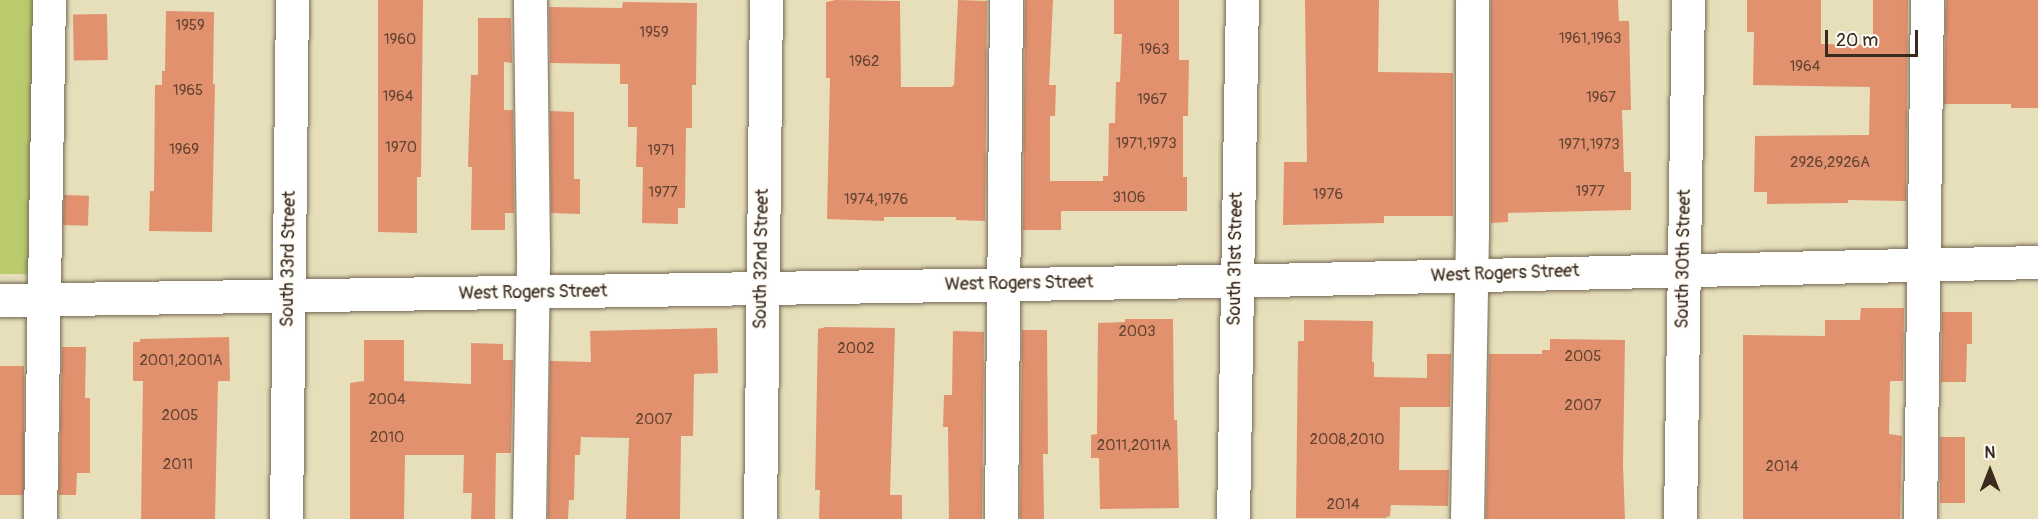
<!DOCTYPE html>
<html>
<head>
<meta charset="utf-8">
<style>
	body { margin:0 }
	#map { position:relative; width:2038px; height:519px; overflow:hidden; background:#e6dfba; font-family:Pangolin,sans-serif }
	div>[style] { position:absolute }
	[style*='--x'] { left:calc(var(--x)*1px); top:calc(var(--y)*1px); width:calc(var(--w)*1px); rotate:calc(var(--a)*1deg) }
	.green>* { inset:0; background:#bacb6e; transform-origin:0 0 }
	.building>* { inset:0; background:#e2916f; transform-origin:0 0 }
	.roads { filter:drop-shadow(0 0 2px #776955) drop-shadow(0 0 2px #776955) }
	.minor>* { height:33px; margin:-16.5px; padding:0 16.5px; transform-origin:16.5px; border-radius:16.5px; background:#fff }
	span { translate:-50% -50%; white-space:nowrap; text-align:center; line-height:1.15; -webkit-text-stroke:4.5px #fdfcf7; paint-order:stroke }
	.number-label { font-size:15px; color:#654432 }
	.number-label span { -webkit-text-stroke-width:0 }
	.street-label { font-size:18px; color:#3b2a1e }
	.north { position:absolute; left:1960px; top:441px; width:60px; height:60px; -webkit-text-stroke:4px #fdfcf7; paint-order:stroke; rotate:0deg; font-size:16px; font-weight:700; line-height:24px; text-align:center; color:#3b2a1e }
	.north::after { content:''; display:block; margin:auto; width:21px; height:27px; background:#3b2a1e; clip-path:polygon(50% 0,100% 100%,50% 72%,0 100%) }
	.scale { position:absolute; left:1825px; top:30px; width:93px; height:27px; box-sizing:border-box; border:3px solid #3b2a1e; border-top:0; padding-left:8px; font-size:18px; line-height:21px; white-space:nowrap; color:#3b2a1e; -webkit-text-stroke:4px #fdfcf7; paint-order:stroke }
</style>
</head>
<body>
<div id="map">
	<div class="green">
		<div style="left:0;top:0;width:34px;height:274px"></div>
	</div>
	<div class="building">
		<div style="clip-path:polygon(378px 0,423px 0,421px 177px,417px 177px,417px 233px,378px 232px)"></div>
		<div style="clip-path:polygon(836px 0,900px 1px,901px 87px,951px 87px,954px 85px,958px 0,987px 1px,985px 221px,956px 220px,956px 217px,884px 217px,884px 221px,827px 219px,830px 78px,826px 78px,826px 2px)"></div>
		<div style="clip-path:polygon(1025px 0,1053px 0,1049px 85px,1056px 85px,1055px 116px,1050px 116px,1050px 181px,1103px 181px,1103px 176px,1108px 176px,1109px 123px,1115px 123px,1116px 82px,1120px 82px,1122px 34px,1114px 34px,1114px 0,1179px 0,1179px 60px,1189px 60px,1188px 116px,1183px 116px,1183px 177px,1187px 177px,1187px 211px,1061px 211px,1061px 230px,1023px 230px)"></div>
		<div style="clip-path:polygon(1305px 0,1379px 0,1378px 72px,1453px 73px,1453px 216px,1384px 216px,1384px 223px,1283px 225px,1284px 162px,1307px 162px)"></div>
		<div style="clip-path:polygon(1491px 0,1618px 0,1619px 21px,1629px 21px,1631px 110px,1622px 110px,1624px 172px,1631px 172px,1631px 210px,1508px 213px,1508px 222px,1491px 223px)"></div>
		<div style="clip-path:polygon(1747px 0,1821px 0,1821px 44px,1868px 45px,1873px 43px,1873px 0,1908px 0,1906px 201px,1848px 200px,1848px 203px,1767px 204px,1767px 192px,1754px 192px,1755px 136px,1869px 135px,1870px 87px,1753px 85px,1754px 32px,1747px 32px)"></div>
		<div style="clip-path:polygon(1946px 0,2038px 0,2038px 108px,2011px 108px,2011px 104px,1944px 104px)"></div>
		<div style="clip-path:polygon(623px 2px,697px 3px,696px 85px,692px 85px,692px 128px,686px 128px,685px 208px,678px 208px,678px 224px,642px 223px,643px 167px,636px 167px,637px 127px,628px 127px,628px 84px,620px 84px,620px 64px,550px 63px,549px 7px,622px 8px)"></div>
		<div style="clip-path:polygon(166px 11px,214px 12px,213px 84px,215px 84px,212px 232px,149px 231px,150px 191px,154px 191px,155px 85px,162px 85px,162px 71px,165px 71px)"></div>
		<div style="left:107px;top:14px;width:46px;height:34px;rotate:89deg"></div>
		<div style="clip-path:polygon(478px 18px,511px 18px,512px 63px,504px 62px,504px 110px,513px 110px,514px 213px,505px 213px,505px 230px,471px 230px,472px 167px,468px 167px,469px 131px,471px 75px,478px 75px)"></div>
		<div style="clip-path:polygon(550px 111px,574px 112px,574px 179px,580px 179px,580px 214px,551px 213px)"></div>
		<div style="left:64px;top:195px;width:25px;height:30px;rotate:2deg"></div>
		<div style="clip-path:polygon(1861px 308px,1904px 308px,1903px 381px,1890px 381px,1889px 434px,1902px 436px,1900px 519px,1743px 519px,1743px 335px,1825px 336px,1825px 320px,1860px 320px)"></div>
		<div style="clip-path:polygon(1942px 312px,1972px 312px,1972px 344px,1967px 344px,1966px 382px,1941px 382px)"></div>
		<div style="clip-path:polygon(1125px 319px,1173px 319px,1174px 420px,1177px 420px,1179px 508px,1100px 509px,1099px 458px,1091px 458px,1091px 435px,1097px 434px,1098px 323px,1125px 322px)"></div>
		<div style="clip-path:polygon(1304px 320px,1373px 321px,1372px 362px,1374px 362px,1374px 377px,1427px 378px,1427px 354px,1451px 354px,1450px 407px,1400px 407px,1399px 470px,1449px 470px,1448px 506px,1391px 505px,1390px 516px,1385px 518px,1296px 518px,1298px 341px,1304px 341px)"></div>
		<div style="clip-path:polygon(826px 327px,895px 328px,890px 495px,902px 495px,902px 519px,819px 519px,820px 490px,815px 490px,818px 329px)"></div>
		<div style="clip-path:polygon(717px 328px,718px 373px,694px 374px,693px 436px,681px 436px,680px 519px,626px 519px,629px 438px,581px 437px,580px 455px,575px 455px,574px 500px,569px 500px,568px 519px,548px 519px,550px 361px,591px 362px,590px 331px)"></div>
		<div style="clip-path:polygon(1022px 330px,1047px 330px,1048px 454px,1043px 454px,1044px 519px,1020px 519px)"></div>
		<div style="clip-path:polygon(953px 331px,984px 332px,982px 519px,949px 519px,948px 427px,943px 427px,944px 395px,952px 395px)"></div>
		<div style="clip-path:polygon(229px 337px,230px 381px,218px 381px,215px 519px,141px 519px,143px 381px,133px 381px,133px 342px,140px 342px,140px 339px)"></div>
		<div style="clip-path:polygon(1550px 339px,1625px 340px,1623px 465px,1625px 519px,1486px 519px,1489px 354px,1542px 354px,1542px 350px,1550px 350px)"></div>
		<div style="clip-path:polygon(364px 340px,404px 340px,404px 381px,471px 384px,471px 343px,503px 344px,503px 360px,513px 360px,511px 453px,496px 453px,495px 519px,471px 519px,472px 493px,463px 493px,464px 455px,405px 455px,404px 519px,350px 519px,350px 383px,364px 381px)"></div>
		<div style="clip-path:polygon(62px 347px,86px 347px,85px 398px,90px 398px,90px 473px,77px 473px,76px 495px,59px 495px)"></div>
		<div style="left:0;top:366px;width:24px;height:129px"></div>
		<div style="left:1940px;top:437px;width:25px;height:66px"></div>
	</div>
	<div class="roads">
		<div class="minor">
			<div style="--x:0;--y:300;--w:1268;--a:-0.9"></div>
			<div style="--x:1268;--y:280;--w:770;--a:-1.34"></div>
			<div style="--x:40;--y:519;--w:519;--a:-89.01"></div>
			<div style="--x:286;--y:519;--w:519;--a:-89.34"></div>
			<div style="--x:529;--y:519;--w:268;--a:-89.1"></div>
			<div style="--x:533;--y:251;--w:251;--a:-90.7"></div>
			<div style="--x:760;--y:519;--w:519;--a:-89.34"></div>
			<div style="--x:1001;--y:519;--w:519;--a:-89.45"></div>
			<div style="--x:1233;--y:519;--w:519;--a:-89.01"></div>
			<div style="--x:1467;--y:519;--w:285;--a:-89"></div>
			<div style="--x:1472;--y:234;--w:234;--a:-90"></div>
			<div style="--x:1680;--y:519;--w:519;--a:-89.12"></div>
			<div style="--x:1920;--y:519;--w:519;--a:-89.23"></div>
		</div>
	</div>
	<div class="number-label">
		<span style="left:190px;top:26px">1959</span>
		<span style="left:654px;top:33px">1959</span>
		<span style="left:1590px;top:39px">1961,1963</span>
		<span style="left:400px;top:40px">1960</span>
		<span style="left:1154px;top:50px">1963</span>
		<span style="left:864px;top:62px">1962</span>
		<span style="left:1805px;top:67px">1964</span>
		<span style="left:188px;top:91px">1965</span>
		<span style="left:398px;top:97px">1964</span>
		<span style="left:1601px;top:98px">1967</span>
		<span style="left:1152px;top:100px">1967</span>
		<span style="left:1146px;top:144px">1971,1973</span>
		<span style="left:1589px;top:145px">1971,1973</span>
		<span style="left:401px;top:148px">1970</span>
		<span style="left:184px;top:150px">1969</span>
		<span style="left:661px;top:151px">1971</span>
		<span style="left:1830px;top:163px">2926,2926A</span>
		<span style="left:1590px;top:192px">1977</span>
		<span style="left:663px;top:193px">1977</span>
		<span style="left:1328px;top:195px">1976</span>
		<span style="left:1129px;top:198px">3106</span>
		<span style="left:876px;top:200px">1974,1976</span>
		<span style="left:1137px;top:332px">2003</span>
		<span style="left:856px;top:349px">2002</span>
		<span style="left:1583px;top:357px">2005</span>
		<span style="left:181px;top:361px">2001,2001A</span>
		<span style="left:387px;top:400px">2004</span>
		<span style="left:1583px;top:406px">2007</span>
		<span style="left:180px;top:416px">2005</span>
		<span style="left:654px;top:420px">2007</span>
		<span style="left:387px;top:438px">2010</span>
		<span style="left:1347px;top:440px">2008,2010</span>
		<span style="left:1134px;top:446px">2011,2011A</span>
		<span style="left:178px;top:465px">2011</span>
		<span style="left:1782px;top:467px">2014</span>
		<span style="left:1343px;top:505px">2014</span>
	</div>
	<div class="street-label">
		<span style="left:289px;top:259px;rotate:-89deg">South 33rd Street</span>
		<span style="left:762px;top:259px;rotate:-89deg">South 32nd Street</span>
		<span style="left:1236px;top:259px;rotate:-89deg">South 31st Street</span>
		<span style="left:1684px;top:259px;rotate:-89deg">South 30th Street</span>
		<span style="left:1505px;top:274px;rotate:-2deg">West Rogers Street</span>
		<span style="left:1019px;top:284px;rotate:-1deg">West Rogers Street</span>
		<span style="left:533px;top:293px;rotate:-1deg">West Rogers Street</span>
	</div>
	<div class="north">N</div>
	<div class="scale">20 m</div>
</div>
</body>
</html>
